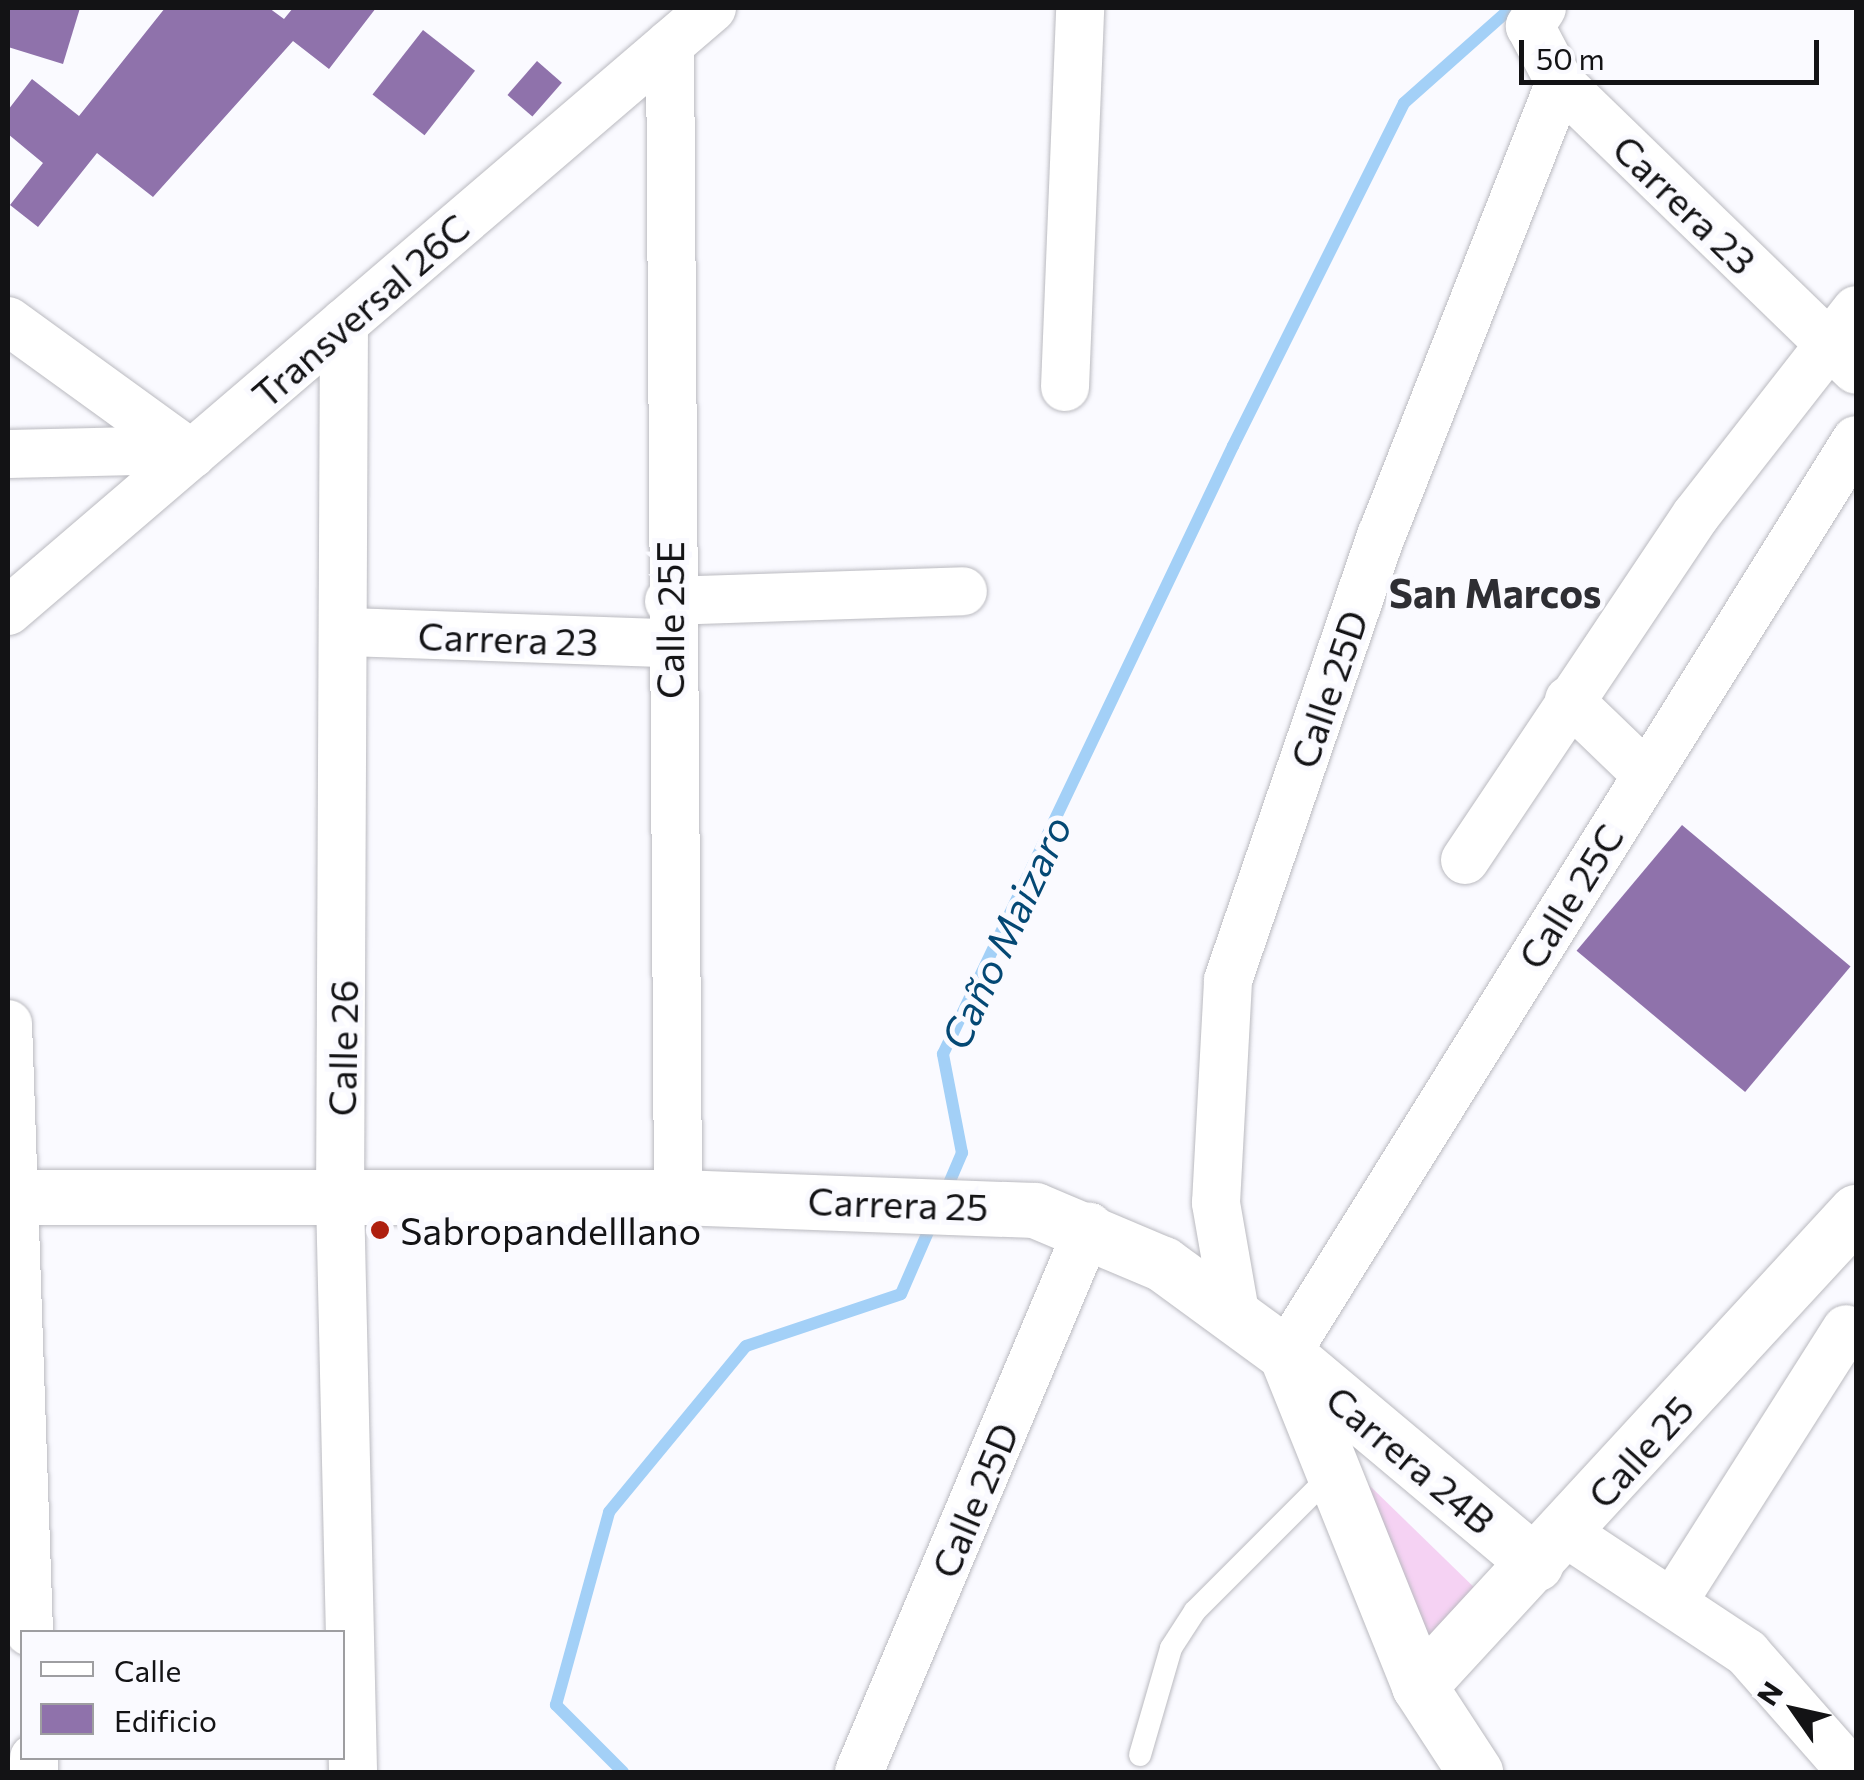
<!DOCTYPE html>
<html>
<head>
<meta charset="utf-8">
<style>
	body { margin:0 }
	#map { position:relative; width:1864px; height:1780px; overflow:hidden; background:#fafaff; font-family:Commissioner,sans-serif }
	div>[style] { position:absolute }
	[style*='--x'] { left:calc(var(--x)*1px); top:calc(var(--y)*1px); width:calc(var(--w)*1px); rotate:calc(var(--a)*1deg) }
	.green>* { inset:0; background:#f5d2f3 }
	.stream>* { height:12px; margin:-6px; padding:0 6px; transform-origin:6px; border-radius:6px; background:#a3d0f7 }
	.building>* { inset:0; background:#8f72ab; transform-origin:0 0 }
	.roads { filter:drop-shadow(0 0 2px #babac0) drop-shadow(0 0 2px #babac0) }
	.lane>* { height:22px; margin:-11px; padding:0 11px; transform-origin:11px; border-radius:11px; background:#fff }
	.street>* { height:48px; margin:-24px; padding:0 24px; transform-origin:24px; border-radius:24px; background:#fff }
	.secondary>* { height:55px; margin:-27.5px; padding:0 27.5px; transform-origin:27.5px; border-radius:27.5px; background:#fff }
	.dots>* { width:28px; height:28px; translate:-50% -50%; box-sizing:border-box; border:5px solid #fafaff; border-radius:50% }
	span { translate:-50% -50%; white-space:nowrap; text-align:center; line-height:1.15; -webkit-text-stroke:10px #fafaff; paint-order:stroke }
	.street-label { font-size:38px; color:#131315 }
	.poi-label { font-size:38px; color:#131315 }
	.left { translate:0 -50%; text-align:left }
	.neighbourhood-label { font-size:40px; color:#2e2e33; font-weight:700 }
	.water-label { font-size:40px; color:#044874; font-style:italic }
	.frame { position:absolute; inset:0; border:10px solid #131315; pointer-events:none }
	.legend { position:absolute; left:20px; top:1630px; width:325px; height:130px; box-sizing:border-box; background:#fafaff; border:2px solid #9e9ea1; margin:0; padding:12px 18px; list-style:none; font-size:30px; color:#131315 }
	.legend li { display:flex; align-items:center; gap:20px; height:50px }
	.legend b { width:50px; border:2px solid #9e9ea1 }
	.north { position:absolute; left:1744px; top:1660px; width:100px; height:100px; -webkit-text-stroke:8px #fafaff; paint-order:stroke; rotate:304deg; font-size:28px; font-weight:700; line-height:40px; text-align:center; color:#131315 }
	.north::after { content:''; display:block; margin:auto; width:35px; height:45px; background:#131315; clip-path:polygon(50% 0,100% 100%,50% 72%,0 100%) }
	.scale { position:absolute; left:1519px; top:40px; width:300px; height:45px; box-sizing:border-box; border:5px solid #131315; border-top:0; padding-left:12px; font-size:30px; line-height:35px; white-space:nowrap; color:#131315; -webkit-text-stroke:8px #fafaff; paint-order:stroke }
</style>
</head>
<body>
<div id="map">
	<div class="green">
		<div style="clip-path:polygon(1333px 1450px,1481px 1594px,1421px 1657px)"></div>
	</div>
	<div class="stream">
		<div style="--x:944;--y:1195;--w:46;--a:-66.8"></div>
		<div style="--x:962;--y:1153;--w:101;--a:-100.9"></div>
		<div style="--x:943;--y:1054;--w:674;--a:-64.5"></div>
		<div style="--x:1233;--y:446;--w:383;--a:-63.5"></div>
		<div style="--x:1404;--y:103;--w:143;--a:-41.6"></div>
		<div style="--x:623;--y:1772;--w:95;--a:-135"></div>
		<div style="--x:556;--y:1705;--w:200;--a:-74.6"></div>
		<div style="--x:609;--y:1512;--w:215;--a:-50.5"></div>
		<div style="--x:746;--y:1346;--w:163;--a:-18.5"></div>
		<div style="--x:901;--y:1294;--w:83;--a:-66.5"></div>
	</div>
	<div class="building">
		<div style="clip-path:polygon(8px 8px,80px 8px,63px 64px,8px 47px)"></div>
		<div style="clip-path:polygon(165px 8px,269px 8px,284px 19px,293px 8px,376px 8px,329px 69px,293px 41px,153px 197px,97px 153px,38px 227px,10px 205px,43px 163px,8px 134px,8px 110px,32px 79px,79px 116px)"></div>
		<div style="left:423px;top:30px;width:66px;height:82px;rotate:38deg"></div>
		<div style="left:537px;top:61px;width:33px;height:45px;rotate:41deg"></div>
		<div style="left:1682px;top:825px;width:220px;height:164px;rotate:40deg"></div>
	</div>
	<div class="roads">
		<div class="lane">
			<div style="--x:1140;--y:1755;--w:111;--a:-73.8"></div>
			<div style="--x:1171;--y:1648;--w:44;--a:-57"></div>
			<div style="--x:1195;--y:1611;--w:195;--a:-45"></div>
		</div>
		<div class="street">
			<div style="--x:1542;--y:8;--w:22;--a:124"></div>
			<div style="--x:1530;--y:26;--w:64;--a:62.2"></div>
			<div style="--x:1560;--y:83;--w:412;--a:44.1"></div>
			<div style="--x:670;--y:44;--w:1153;--a:89.6"></div>
			<div style="--x:8;--y:321;--w:227;--a:35.9"></div>
			<div style="--x:344;--y:323;--w:874;--a:90.26"></div>
			<div style="--x:340;--y:1197;--w:575;--a:88.7"></div>
			<div style="--x:1065;--y:387;--w:379;--a:-87.7"></div>
			<div style="--x:8;--y:454;--w:172;--a:-1.3"></div>
			<div style="--x:669;--y:601;--w:294;--a:-1.9"></div>
			<div style="--x:8;--y:611;--w:927;--a:-40.58"></div>
			<div style="--x:348;--y:632;--w:320;--a:2"></div>
			<div style="--x:1569;--y:700;--w:107;--a:43.9"></div>
			<div style="--x:1465;--y:860;--w:415;--a:-56.2"></div>
			<div style="--x:1696;--y:515;--w:260;--a:-52"></div>
			<div style="--x:8;--y:1024;--w:608;--a:88.02"></div>
			<div style="--x:1236;--y:1318;--w:117;--a:-99.9"></div>
			<div style="--x:1216;--y:1203;--w:223;--a:-86.9"></div>
			<div style="--x:1228;--y:980;--w:472;--a:-71"></div>
			<div style="--x:1382;--y:534;--w:485;--a:-68.5"></div>
			<div style="--x:1286;--y:1354;--w:1077;--a:-58.05"></div>
			<div style="--x:1566;--y:1533;--w:217;--a:33.5"></div>
			<div style="--x:1747;--y:1653;--w:159;--a:48.6"></div>
			<div style="--x:1673;--y:1602;--w:323;--a:-57.6"></div>
			<div style="--x:34;--y:1758;--w:14;--a:90"></div>
			<div style="--x:859;--y:1772;--w:592;--a:-67.12"></div>
		</div>
		<div class="secondary">
			<div style="--x:8;--y:1197;--w:670;--a:0"></div>
			<div style="--x:678;--y:1197;--w:357;--a:2.1"></div>
			<div style="--x:1035;--y:1210;--w:139;--a:22.9"></div>
			<div style="--x:1163;--y:1264;--w:152;--a:36.2"></div>
			<div style="--x:1286;--y:1354;--w:326;--a:40"></div>
			<div style="--x:1289;--y:1362;--w:349;--a:68.1"></div>
			<div style="--x:1419;--y:1686;--w:103;--a:56.9"></div>
			<div style="--x:1419;--y:1686;--w:645;--a:-47.33"></div>
		</div>
	</div>
	<div class="dots">
		<div style="left:380px;top:1230px;background:#ae1f0f"></div>
	</div>
	<div class="street-label">
		<span style="left:1685px;top:204px;rotate:44deg">Carrera 23</span>
		<span style="left:360px;top:310px;rotate:-41deg">Transversal 26C</span>
		<span style="left:669px;top:620px;rotate:-90deg">Calle 25E</span>
		<span style="left:508px;top:638px;rotate:2deg">Carrera 23</span>
		<span style="left:1328px;top:689px;rotate:-71deg">Calle 25D</span>
		<span style="left:1570px;top:896px;rotate:-58deg">Calle 25C</span>
		<span style="left:342px;top:1048px;rotate:-89deg">Calle 26</span>
		<span style="left:898px;top:1203px;rotate:2deg">Carrera 25</span>
		<span style="left:1640px;top:1451px;rotate:-48deg">Calle 25</span>
		<span style="left:1411px;top:1459px;rotate:40deg">Carrera 24B</span>
		<span style="left:974px;top:1500px;rotate:-67deg">Calle 25D</span>
	</div>
	<div class="poi-label">
		<span class="left" style="left:400px;top:1230px">Sabropandelllano</span>
	</div>
	<div class="neighbourhood-label">
		<span style="left:1495px;top:592px">San Marcos</span>
	</div>
	<div class="water-label">
		<span style="left:1005px;top:932px;rotate:-65deg">Caño Maizaro</span>
	</div>
	<div class="frame"></div>
	<ul class="legend">
	<li><b style="height:12px;background:#fff"></b>Calle</li>
	<li><b style="height:28px;background:#8f72ab"></b>Edificio</li>
	</ul>
	<div class="north">N</div>
	<div class="scale">50 m</div>
</div>
</body>
</html>
